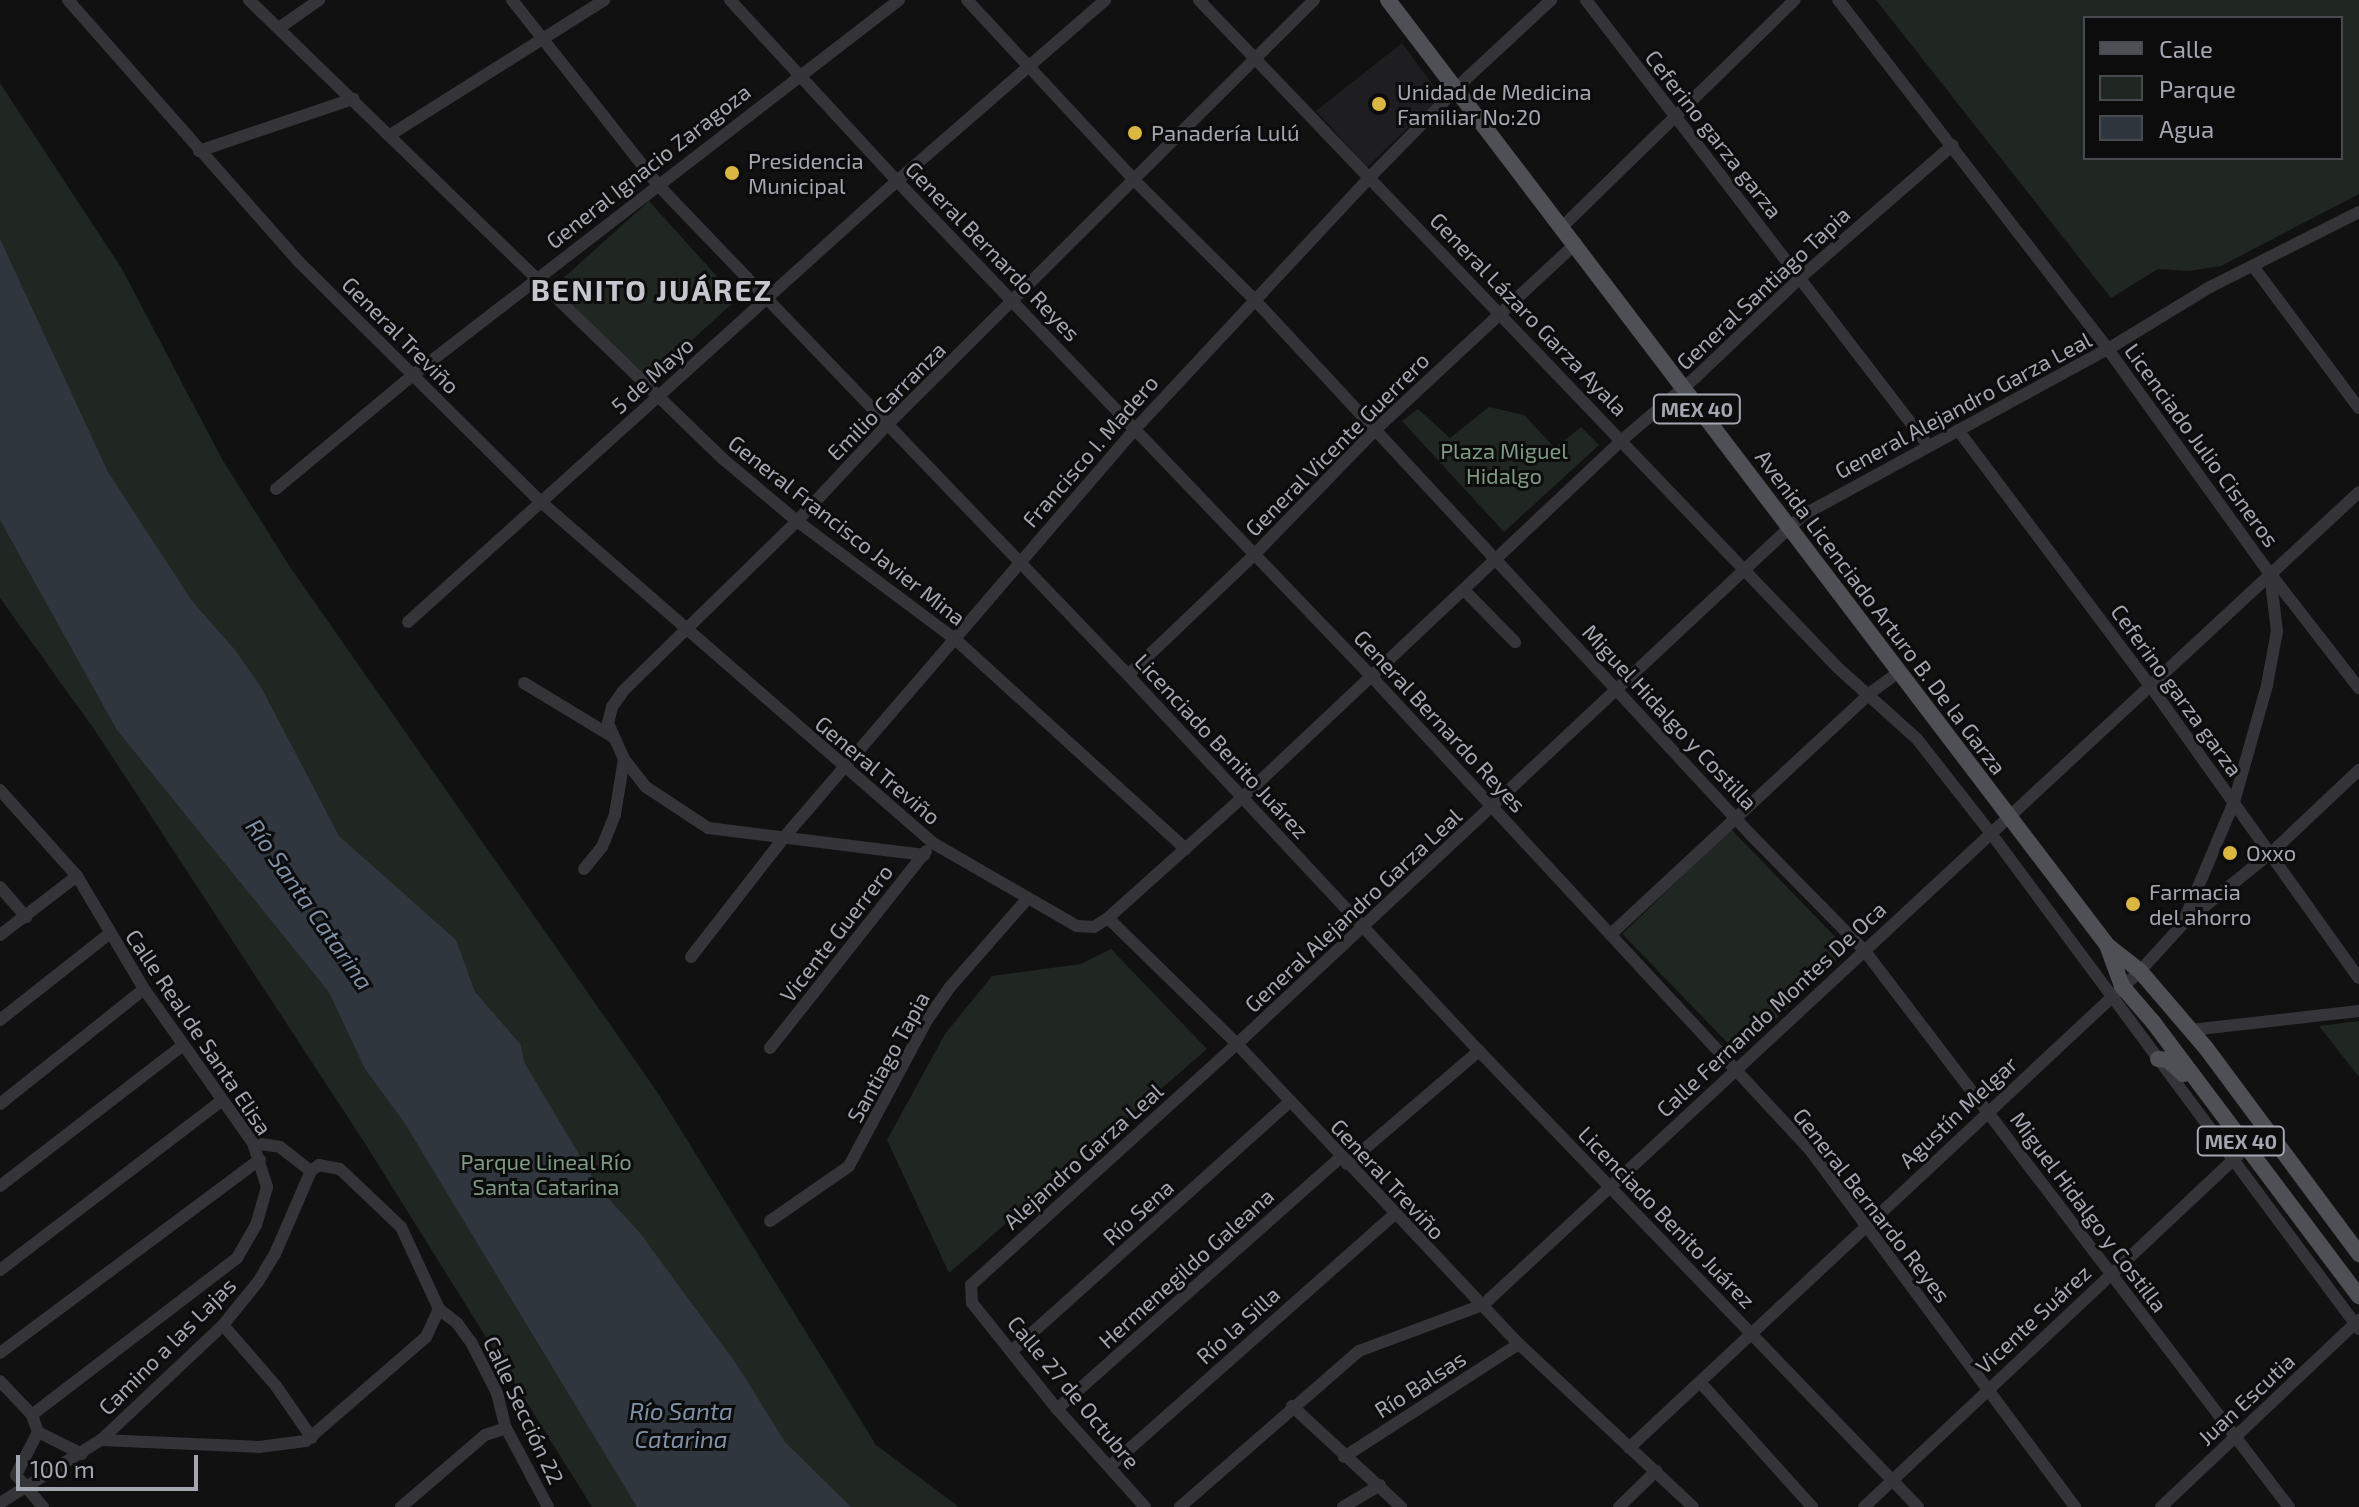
<!DOCTYPE html>
<html>
<head>
<meta charset="utf-8">
<style>
	body { margin:0 }
	#map { position:relative; width:2359px; height:1507px; overflow:hidden; background:#111112; font-family:"Exo 2",sans-serif }
	div>[style] { position:absolute }
	[style*='--x'] { left:calc(var(--x)*1px); top:calc(var(--y)*1px); width:calc(var(--w)*1px); rotate:calc(var(--a)*1deg) }
	.built>* { inset:0; background:#1e1d1f }
	.green>* { inset:0; background:#202621; transform-origin:0 0 }
	.water>* { inset:0; background:#30363d }
	.minor>* { height:12px; margin:-6px; padding:0 6px; transform-origin:6px; border-radius:6px; background:#353539 }
	.major>* { height:16px; margin:-8px; padding:0 8px; transform-origin:8px; border-radius:8px; background:#4f5055 }
	.dots>* { width:22px; height:22px; translate:-50% -50%; box-sizing:border-box; border:4px solid #0c0c0d; border-radius:50% }
	span { translate:-50% -50%; white-space:nowrap; text-align:center; line-height:1.15; -webkit-text-stroke:6px #0c0c0d; paint-order:stroke }
	.shield-label span { padding:2px 6px; background:#0c0c0d; border:2px solid; border-radius:6px; -webkit-text-stroke-width:0 }
	.shield-label { font-size:20px; color:#a4a7b1; font-weight:700 }
	.poi-label { font-size:22px; color:#a4a7b1 }
	.left { translate:0 -50%; text-align:left }
	.street-label { font-size:22px; color:#a4a7b1 }
	.park-label { font-size:22px; color:#7d9a82 }
	.water-label { font-size:24px; color:#7f91a8; font-style:italic }
	.district-label { font-size:30px; color:#c5c6ce; font-weight:700; letter-spacing:2px }
	.legend { position:absolute; left:2083px; top:16px; width:260px; height:144px; box-sizing:border-box; background:#0c0c0d; border:2px solid #494a4f; margin:0; padding:10px 14px; list-style:none; font-size:24px; color:#a4a7b1 }
	.legend li { display:flex; align-items:center; gap:16px; height:40px }
	.legend b { width:40px; border:2px solid #494a4f }
	.scale { position:absolute; left:16px; top:1455px; width:182px; height:36px; box-sizing:border-box; border:4px solid #a4a7b1; border-top:0; padding-left:10px; font-size:24px; line-height:28px; white-space:nowrap; color:#a4a7b1; -webkit-text-stroke:6px #0c0c0d; paint-order:stroke }
</style>
</head>
<body>
<div id="map">
	<div class="built">
		<div style="clip-path:polygon(1402px 43px,1441px 96px,1367px 167px,1316px 111px)"></div>
	</div>
	<div class="green">
		<div style="clip-path:polygon(evenodd,1876px 0,2359px 0,2359px 194px,2221px 266px,2189px 271px,2158px 269px,2111px 298px,1876px 0,2085px 18px,2341px 18px,2341px 158px,2085px 158px,2085px 18px)"></div>
		<div style="clip-path:polygon(0 83px,122px 269px,222px 459px,290px 567px,658px 1093px,876px 1445px,959px 1507px,592px 1507px,366px 1145px,96px 732px,0 598px)"></div>
		<div style="left:649px;top:201px;width:132px;height:129px;rotate:48deg"></div>
		<div style="clip-path:polygon(1489px 407px,1524px 415px,1555px 448px,1581px 427px,1599px 445px,1504px 532px,1402px 421px,1418px 409px,1450px 438px)"></div>
		<div style="left:1731px;top:829px;width:168px;height:151px;rotate:46deg"></div>
		<div style="clip-path:polygon(1111px 949px,1207px 1049px,949px 1273px,887px 1140px,945px 1034px,992px 976px,1081px 964px)"></div>
		<div style="clip-path:polygon(2359px 1021px,2359px 1077px,2319px 1026px)"></div>
	</div>
	<div class="water">
		<div style="clip-path:polygon(0 239px,108px 472px,192px 601px,235px 650px,262px 689px,339px 836px,456px 940px,475px 992px,521px 1045px,524px 1062px,599px 1188px,640px 1233px,737px 1365px,785px 1442px,851px 1507px,637px 1507px,404px 1122px,365px 1069px,329px 992px,117px 730px,0 520px)"></div>
	</div>
	<div class="minor">
		<div style="--x:68;--y:0;--w:349;--a:48.6"></div>
		<div style="--x:299;--y:262;--w:339;--a:44.8"></div>
		<div style="--x:540;--y:501;--w:521;--a:41.03"></div>
		<div style="--x:933;--y:843;--w:166;--a:30"></div>
		<div style="--x:1077;--y:926;--w:17;--a:3"></div>
		<div style="--x:1094;--y:927;--w:17;--a:-33"></div>
		<div style="--x:1108;--y:918;--w:180;--a:44.3"></div>
		<div style="--x:1237;--y:1044;--w:412;--a:46.8"></div>
		<div style="--x:1519;--y:1344;--w:238;--a:43.1"></div>
		<div style="--x:249;--y:0;--w:660;--a:44.08"></div>
		<div style="--x:723;--y:459;--w:97;--a:40"></div>
		<div style="--x:797;--y:521;--w:197;--a:36.8"></div>
		<div style="--x:955;--y:639;--w:312;--a:42.3"></div>
		<div style="--x:512;--y:0;--w:236;--a:51.7"></div>
		<div style="--x:658;--y:185;--w:679;--a:46.19"></div>
		<div style="--x:1128;--y:675;--w:514;--a:46.97"></div>
		<div style="--x:1479;--y:1051;--w:633;--a:46.09"></div>
		<div style="--x:730;--y:0;--w:246;--a:47.3"></div>
		<div style="--x:897;--y:181;--w:684;--a:46.24"></div>
		<div style="--x:1370;--y:675;--w:647;--a:47.19"></div>
		<div style="--x:1810;--y:1150;--w:445;--a:53.4"></div>
		<div style="--x:967;--y:0;--w:248;--a:47.1"></div>
		<div style="--x:1136;--y:182;--w:165;--a:44.8"></div>
		<div style="--x:1253;--y:298;--w:732;--a:47.16"></div>
		<div style="--x:1751;--y:835;--w:161;--a:45.5"></div>
		<div style="--x:1864;--y:950;--w:701;--a:52.66"></div>
		<div style="--x:1199;--y:0;--w:923;--a:46.27"></div>
		<div style="--x:1837;--y:667;--w:108;--a:42"></div>
		<div style="--x:1917;--y:739;--w:118;--a:51.9"></div>
		<div style="--x:1990;--y:832;--w:619;--a:53.41"></div>
		<div style="--x:1586;--y:0;--w:560;--a:52.48"></div>
		<div style="--x:279;--y:28;--w:49;--a:-35"></div>
		<div style="--x:390;--y:135;--w:253;--a:-32.2"></div>
		<div style="--x:199;--y:151;--w:163;--a:-18.7"></div>
		<div style="--x:1562;--y:227;--w:325;--a:-44.3"></div>
		<div style="--x:2253;--y:266;--w:177;--a:53.3"></div>
		<div style="--x:1958;--y:430;--w:318;--a:53.1"></div>
		<div style="--x:2149;--y:684;--w:361;--a:54.5"></div>
		<div style="--x:276;--y:489;--w:178;--a:-39.8"></div>
		<div style="--x:413;--y:375;--w:614;--a:-37.65"></div>
		<div style="--x:2272;--y:576;--w:142;--a:52.2"></div>
		<div style="--x:1464;--y:590;--w:73;--a:45.6"></div>
		<div style="--x:408;--y:622;--w:658;--a:-42.05"></div>
		<div style="--x:897;--y:181;--w:276;--a:-41"></div>
		<div style="--x:1128;--y:675;--w:174;--a:-43.6"></div>
		<div style="--x:1254;--y:555;--w:173;--a:-45.9"></div>
		<div style="--x:1374;--y:431;--w:276;--a:-42.9"></div>
		<div style="--x:524;--y:683;--w:102;--a:31.3"></div>
		<div style="--x:624;--y:759;--w:36;--a:52"></div>
		<div style="--x:646;--y:787;--w:74;--a:33.5"></div>
		<div style="--x:708;--y:828;--w:218;--a:7.1"></div>
		<div style="--x:0;--y:790;--w:115;--a:48.2"></div>
		<div style="--x:77;--y:876;--w:131;--a:59.3"></div>
		<div style="--x:144;--y:989;--w:189;--a:54.7"></div>
		<div style="--x:253;--y:1143;--w:46;--a:72.3"></div>
		<div style="--x:267;--y:1187;--w:40;--a:106"></div>
		<div style="--x:256;--y:1225;--w:38;--a:120"></div>
		<div style="--x:237;--y:1258;--w:258;--a:142.6"></div>
		<div style="--x:584;--y:869;--w:28;--a:-51"></div>
		<div style="--x:602;--y:847;--w:35;--a:-68"></div>
		<div style="--x:615;--y:814;--w:56;--a:-80.7"></div>
		<div style="--x:624;--y:759;--w:39;--a:-114"></div>
		<div style="--x:608;--y:723;--w:16;--a:-76"></div>
		<div style="--x:612;--y:707;--w:19;--a:-55"></div>
		<div style="--x:623;--y:691;--w:243;--a:-44.3"></div>
		<div style="--x:797;--y:521;--w:130;--a:-46.9"></div>
		<div style="--x:886;--y:426;--w:604;--a:-44.87"></div>
		<div style="--x:0;--y:887;--w:40;--a:49"></div>
		<div style="--x:1108;--y:918;--w:181;--a:-41.9"></div>
		<div style="--x:1243;--y:797;--w:521;--a:-43.29"></div>
		<div style="--x:1622;--y:440;--w:97;--a:-40.4"></div>
		<div style="--x:1696;--y:377;--w:145;--a:-43.6"></div>
		<div style="--x:1801;--y:277;--w:201;--a:-41"></div>
		<div style="--x:2184;--y:923;--w:113;--a:-38.9"></div>
		<div style="--x:2272;--y:852;--w:120;--a:-43.3"></div>
		<div style="--x:1611;--y:934;--w:354;--a:-42.9"></div>
		<div style="--x:1870;--y:693;--w:34;--a:-36"></div>
		<div style="--x:0;--y:935;--w:97;--a:-37.5"></div>
		<div style="--x:691;--y:957;--w:155;--a:-52.1"></div>
		<div style="--x:786;--y:835;--w:537;--a:-49.31"></div>
		<div style="--x:1136;--y:428;--w:343;--a:-47"></div>
		<div style="--x:1370;--y:177;--w:141;--a:-45.6"></div>
		<div style="--x:1469;--y:76;--w:112;--a:-42.8"></div>
		<div style="--x:0;--y:1020;--w:139;--a:-38.3"></div>
		<div style="--x:2191;--y:1030;--w:169;--a:-6.5"></div>
		<div style="--x:770;--y:1048;--w:251;--a:-51.6"></div>
		<div style="--x:0;--y:1104;--w:184;--a:-38.6"></div>
		<div style="--x:253;--y:1143;--w:27;--a:8"></div>
		<div style="--x:280;--y:1147;--w:39;--a:38"></div>
		<div style="--x:1347;--y:1164;--w:174;--a:-40.6"></div>
		<div style="--x:311;--y:1171;--w:10;--a:-37"></div>
		<div style="--x:319;--y:1165;--w:21;--a:11"></div>
		<div style="--x:340;--y:1169;--w:84;--a:43.6"></div>
		<div style="--x:401;--y:1227;--w:90;--a:65.1"></div>
		<div style="--x:439;--y:1309;--w:23;--a:38"></div>
		<div style="--x:457;--y:1323;--w:24;--a:54"></div>
		<div style="--x:471;--y:1342;--w:57;--a:63"></div>
		<div style="--x:497;--y:1393;--w:36;--a:76"></div>
		<div style="--x:506;--y:1428;--w:89;--a:62"></div>
		<div style="--x:0;--y:1186;--w:230;--a:-37.6"></div>
		<div style="--x:770;--y:1221;--w:96;--a:-34.8"></div>
		<div style="--x:849;--y:1166;--w:166;--a:-61.9"></div>
		<div style="--x:927;--y:1020;--w:40;--a:-55.1"></div>
		<div style="--x:950;--y:987;--w:118;--a:-48.8"></div>
		<div style="--x:0;--y:1270;--w:278;--a:-37.4"></div>
		<div style="--x:223;--y:1325;--w:81;--a:49"></div>
		<div style="--x:276;--y:1386;--w:63;--a:55.3"></div>
		<div style="--x:1013;--y:1350;--w:371;--a:-41.9"></div>
		<div style="--x:0;--y:1353;--w:324;--a:-36.7"></div>
		<div style="--x:0;--y:1381;--w:47;--a:46.7"></div>
		<div style="--x:32;--y:1415;--w:18;--a:71"></div>
		<div style="--x:38;--y:1432;--w:48;--a:117.1"></div>
		<div style="--x:16;--y:1475;--w:42;--a:49.8"></div>
		<div style="--x:1700;--y:1382;--w:168;--a:48.1"></div>
		<div style="--x:1292;--y:1406;--w:149;--a:42.8"></div>
		<div style="--x:1057;--y:1409;--w:380;--a:-41.6"></div>
		<div style="--x:38;--y:1432;--w:49;--a:26.6"></div>
		<div style="--x:101;--y:1440;--w:158;--a:2.5"></div>
		<div style="--x:259;--y:1447;--w:47;--a:-7.3"></div>
		<div style="--x:306;--y:1441;--w:159;--a:-40.9"></div>
		<div style="--x:426;--y:1337;--w:31;--a:-65"></div>
		<div style="--x:1629;--y:1448;--w:699;--a:-43.03"></div>
		<div style="--x:2140;--y:971;--w:62;--a:-47.6"></div>
		<div style="--x:2182;--y:925;--w:134;--a:-67.1"></div>
		<div style="--x:2234;--y:802;--w:122;--a:-74.2"></div>
		<div style="--x:2267;--y:685;--w:55;--a:-79.5"></div>
		<div style="--x:2277;--y:631;--w:57;--a:-97"></div>
		<div style="--x:2270;--y:574;--w:277;--a:-125.8"></div>
		<div style="--x:2108;--y:349;--w:441;--a:-127.7"></div>
		<div style="--x:1344;--y:1457;--w:208;--a:-32.9"></div>
		<div style="--x:1110;--y:1466;--w:379;--a:-41.5"></div>
		<div style="--x:0;--y:1503;--w:119;--a:-32"></div>
		<div style="--x:101;--y:1440;--w:168;--a:-43.3"></div>
		<div style="--x:223;--y:1325;--w:55;--a:-50.9"></div>
		<div style="--x:258;--y:1282;--w:33;--a:-59"></div>
		<div style="--x:275;--y:1254;--w:90;--a:-66.6"></div>
		<div style="--x:401;--y:1507;--w:111;--a:-40.6"></div>
		<div style="--x:485;--y:1435;--w:22;--a:-18"></div>
		<div style="--x:1145;--y:1507;--w:132;--a:-131.9"></div>
		<div style="--x:1057;--y:1409;--w:136;--a:-128.7"></div>
		<div style="--x:972;--y:1303;--w:18;--a:-93"></div>
		<div style="--x:971;--y:1285;--w:359;--a:-42.2"></div>
		<div style="--x:1237;--y:1044;--w:775;--a:-43.06"></div>
		<div style="--x:1803;--y:515;--w:347;--a:-28.6"></div>
		<div style="--x:2108;--y:349;--w:119;--a:-31.3"></div>
		<div style="--x:2210;--y:287;--w:167;--a:-26.7"></div>
		<div style="--x:1180;--y:1507;--w:237;--a:-41.1"></div>
		<div style="--x:1359;--y:1351;--w:132;--a:-20.4"></div>
		<div style="--x:1483;--y:1305;--w:1195;--a:-42.86"></div>
		<div style="--x:1343;--y:1507;--w:43;--a:-30.7"></div>
		<div style="--x:1619;--y:1507;--w:52;--a:-44.2"></div>
		<div style="--x:1864;--y:1507;--w:552;--a:-43.24"></div>
		<div style="--x:2161;--y:1507;--w:272;--a:-43.4"></div>
	</div>
	<div class="major">
		<div style="--x:1388;--y:0;--w:1187;--a:52.73"></div>
		<div style="--x:2107;--y:945;--w:42;--a:38.2"></div>
		<div style="--x:2140;--y:971;--w:101;--a:49.4"></div>
		<div style="--x:2206;--y:1048;--w:257;--a:53.4"></div>
		<div style="--x:2107;--y:945;--w:44;--a:69.9"></div>
		<div style="--x:2122;--y:986;--w:48;--a:49.3"></div>
		<div style="--x:2153;--y:1022;--w:343;--a:53.1"></div>
		<div style="--x:2158;--y:1059;--w:10;--a:6"></div>
		<div style="--x:2168;--y:1060;--w:21;--a:43"></div>
	</div>
	<div class="dots">
		<div style="left:1379px;top:104px;background:#d9b742"></div>
		<div style="left:1135px;top:133px;background:#d9b742"></div>
		<div style="left:732px;top:173px;background:#d9b742"></div>
		<div style="left:2230px;top:853px;background:#d9b742"></div>
		<div style="left:2133px;top:904px;background:#d9b742"></div>
	</div>
	<div class="shield-label">
		<span style="left:1697px;top:409px">MEX 40</span>
		<span style="left:2241px;top:1141px">MEX 40</span>
	</div>
	<div class="poi-label">
		<span class="left" style="left:1397px;top:104px">Unidad de Medicina<br>Familiar No:20</span>
		<span class="left" style="left:1151px;top:133px">Panadería Lulú</span>
		<span class="left" style="left:748px;top:173px">Presidencia<br>Municipal</span>
		<span class="left" style="left:2246px;top:853px">Oxxo</span>
		<span class="left" style="left:2149px;top:904px">Farmacia<br>del ahorro</span>
	</div>
	<div class="street-label">
		<span style="left:1714px;top:134px;rotate:52deg">Ceferino garza garza</span>
		<span style="left:648px;top:166px;rotate:-38deg">General Ignacio Zaragoza</span>
		<span style="left:993px;top:251px;rotate:46deg">General Bernardo Reyes</span>
		<span style="left:1763px;top:288px;rotate:-43deg">General Santiago Tapia</span>
		<span style="left:1529px;top:314px;rotate:46deg">General Lázaro Garza Ayala</span>
		<span style="left:401px;top:335px;rotate:45deg">General Treviño</span>
		<span style="left:652px;top:375px;rotate:-42deg">5 de Mayo</span>
		<span style="left:886px;top:401px;rotate:-45deg">Emilio Carranza</span>
		<span style="left:1963px;top:405px;rotate:-28deg">General Alejandro Garza Leal</span>
		<span style="left:1337px;top:444px;rotate:-45deg">General Vicente Guerrero</span>
		<span style="left:2202px;top:445px;rotate:54deg">Licenciado Julio Cisneros</span>
		<span style="left:1090px;top:451px;rotate:-49deg">Francisco I. Madero</span>
		<span style="left:847px;top:530px;rotate:38deg">General Francisco Javier Mina</span>
		<span style="left:1881px;top:612px;rotate:53deg">Avenida Licenciado Arturo B. De la Garza</span>
		<span style="left:2177px;top:690px;rotate:54deg">Ceferino garza garza</span>
		<span style="left:1670px;top:717px;rotate:47deg">Miguel Hidalgo y Costilla</span>
		<span style="left:1440px;top:721px;rotate:47deg">General Bernardo Reyes</span>
		<span style="left:1222px;top:746px;rotate:47deg">Licenciado Benito Juárez</span>
		<span style="left:878px;top:770px;rotate:40deg">General Treviño</span>
		<span style="left:1353px;top:910px;rotate:-43deg">General Alejandro Garza Leal</span>
		<span style="left:836px;top:933px;rotate:-52deg">Vicente Guerrero</span>
		<span style="left:1771px;top:1009px;rotate:-43deg">Calle Fernando Montes De Oca</span>
		<span style="left:199px;top:1032px;rotate:56deg">Calle Real de Santa Elisa</span>
		<span style="left:888px;top:1057px;rotate:-61deg">Santiago Tapia</span>
		<span style="left:1958px;top:1112px;rotate:-43deg">Agustín Melgar</span>
		<span style="left:1083px;top:1156px;rotate:-42deg">Alejandro Garza Leal</span>
		<span style="left:1388px;top:1179px;rotate:47deg">General Treviño</span>
		<span style="left:1872px;top:1205px;rotate:52deg">General Bernardo Reyes</span>
		<span style="left:1138px;top:1212px;rotate:-42deg">Río Sena</span>
		<span style="left:2089px;top:1212px;rotate:53deg">Miguel Hidalgo y Costilla</span>
		<span style="left:1667px;top:1217px;rotate:46deg">Licenciado Benito Juárez</span>
		<span style="left:1186px;top:1268px;rotate:-42deg">Hermenegildo Galeana</span>
		<span style="left:2033px;top:1319px;rotate:-43deg">Vicente Suárez</span>
		<span style="left:1238px;top:1325px;rotate:-42deg">Río la Silla</span>
		<span style="left:167px;top:1346px;rotate:-45deg">Camino a las Lajas</span>
		<span style="left:1420px;top:1384px;rotate:-33deg">Río Balsas</span>
		<span style="left:1074px;top:1392px;rotate:50deg">Calle 27 de Octubre</span>
		<span style="left:2246px;top:1399px;rotate:-43deg">Juan Escutia</span>
		<span style="left:524px;top:1410px;rotate:65deg">Calle Sección 22</span>
	</div>
	<div class="park-label">
		<span style="left:1504px;top:463px">Plaza Miguel<br>Hidalgo</span>
		<span style="left:546px;top:1174px">Parque Lineal Río<br>Santa Catarina</span>
	</div>
	<div class="water-label">
		<span style="left:310px;top:904px;rotate:55deg">Río Santa Catarina</span>
		<span style="left:681px;top:1425px">Río Santa<br>Catarina</span>
	</div>
	<div class="district-label">
		<span style="left:652px;top:289px">BENITO JUÁREZ</span>
	</div>
	<ul class="legend">
	<li><b style="height:10px;background:#4f5055"></b>Calle</li>
	<li><b style="height:22px;background:#202621"></b>Parque</li>
	<li><b style="height:22px;background:#30363d"></b>Agua</li>
	</ul>
	<div class="scale">100 m</div>
</div>
</body>
</html>
